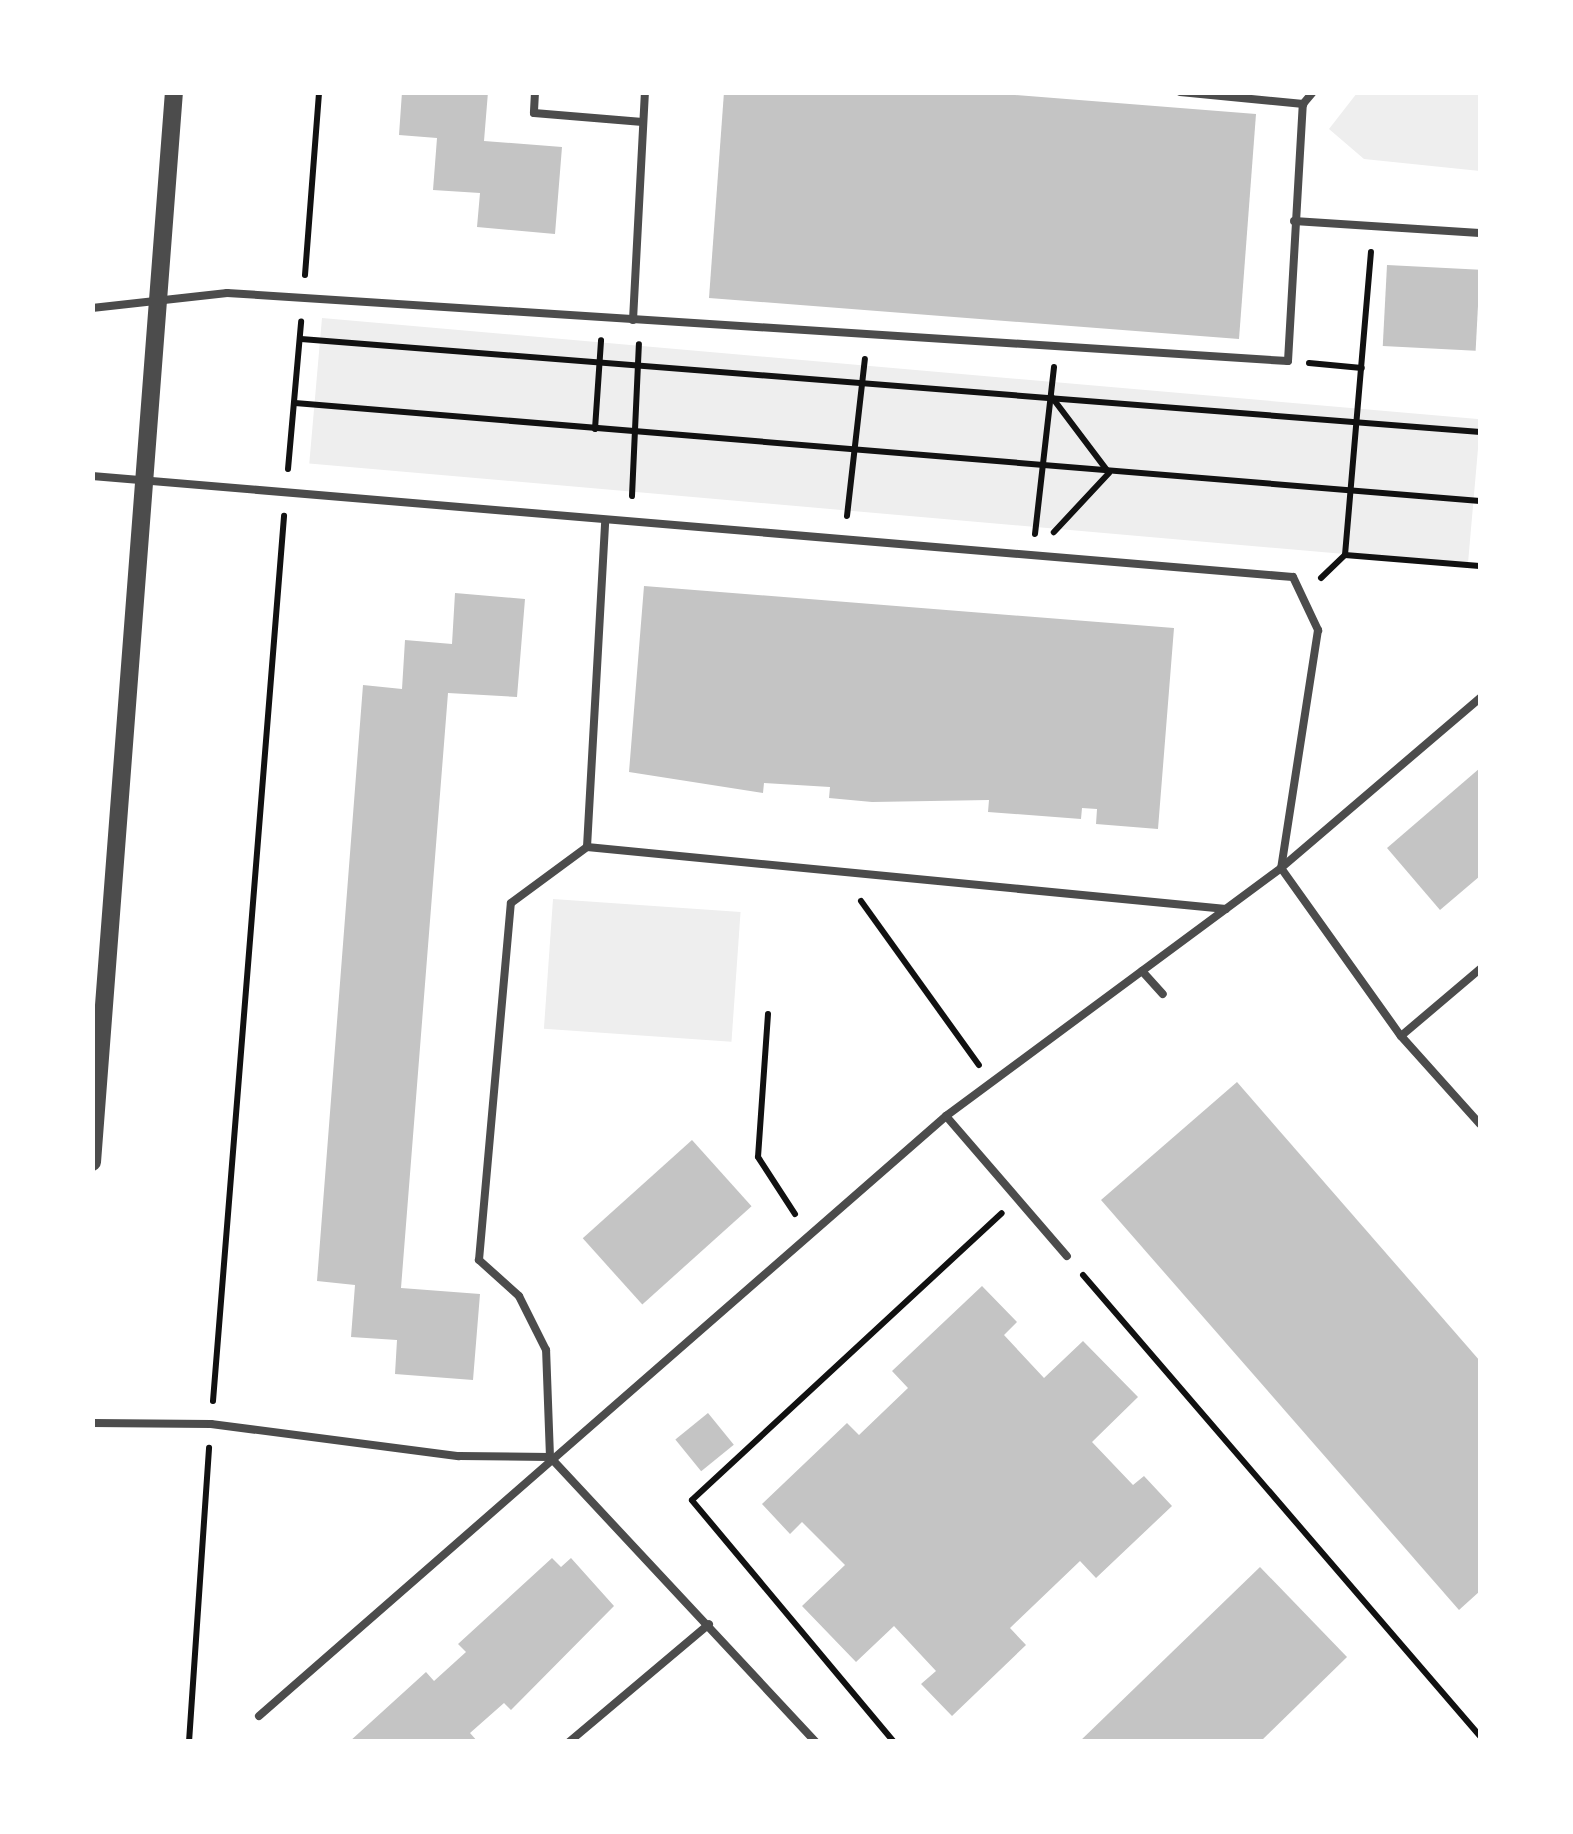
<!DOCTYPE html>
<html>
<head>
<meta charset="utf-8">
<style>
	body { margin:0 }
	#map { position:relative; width:1573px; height:1834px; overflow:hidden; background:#fff; font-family:Commissioner,sans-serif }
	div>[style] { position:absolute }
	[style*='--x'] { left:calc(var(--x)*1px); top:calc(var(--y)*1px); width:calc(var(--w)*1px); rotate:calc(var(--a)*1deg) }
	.green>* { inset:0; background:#eee; transform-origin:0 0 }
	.building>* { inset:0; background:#c4c4c4; transform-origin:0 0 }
	.path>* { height:6px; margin:-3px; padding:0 3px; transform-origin:3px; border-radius:3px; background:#111 }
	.service>* { height:8px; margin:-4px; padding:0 4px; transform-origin:4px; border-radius:4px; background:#4c4c4c }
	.tertiary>* { height:18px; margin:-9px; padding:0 9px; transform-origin:9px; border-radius:9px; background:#4c4c4c }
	span { translate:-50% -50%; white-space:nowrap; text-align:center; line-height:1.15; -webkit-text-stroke:10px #fff; paint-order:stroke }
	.frame { position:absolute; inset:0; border:95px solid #fff; pointer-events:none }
</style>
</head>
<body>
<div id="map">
	<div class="green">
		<div style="clip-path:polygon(1357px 93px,1480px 93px,1480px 171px,1364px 159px,1329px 129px)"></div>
		<div style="left:322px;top:318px;width:1163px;height:146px;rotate:5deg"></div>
		<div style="left:553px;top:899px;width:188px;height:130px;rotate:4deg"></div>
	</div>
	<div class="building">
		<div style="clip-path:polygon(402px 92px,488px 92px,484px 141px,562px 147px,555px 234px,477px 227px,480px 193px,433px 190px,437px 138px,399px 135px)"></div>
		<div style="clip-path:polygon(724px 92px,978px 92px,1256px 114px,1239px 339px,709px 298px)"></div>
		<div style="left:1387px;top:265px;width:93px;height:81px;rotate:3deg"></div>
		<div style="clip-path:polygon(644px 586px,1174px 628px,1158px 829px,1096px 824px,1097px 809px,1082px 808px,1081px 819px,988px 812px,989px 800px,872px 802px,829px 798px,830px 787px,764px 783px,763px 793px,629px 772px)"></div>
		<div style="clip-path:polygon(455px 593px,525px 599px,517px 697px,448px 693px,401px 1288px,480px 1294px,473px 1380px,395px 1374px,397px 1340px,351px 1337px,355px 1285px,317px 1281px,363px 685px,402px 689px,405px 640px,452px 644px)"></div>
		<div style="clip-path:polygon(1480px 768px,1480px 876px,1440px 910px,1387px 848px)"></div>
		<div style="clip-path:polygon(1237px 1082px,1480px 1361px,1480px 1591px,1459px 1610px,1101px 1200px)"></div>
		<div style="left:692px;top:1140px;width:89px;height:147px;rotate:48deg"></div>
		<div style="clip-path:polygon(982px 1286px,1017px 1322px,1004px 1335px,1044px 1378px,1083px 1341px,1138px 1397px,1092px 1442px,1133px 1485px,1144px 1476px,1172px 1506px,1096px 1578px,1080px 1561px,1010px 1628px,1026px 1645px,952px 1716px,921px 1684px,936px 1671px,894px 1626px,856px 1662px,802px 1606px,845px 1565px,802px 1522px,790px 1534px,762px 1504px,847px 1423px,859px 1435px,908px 1388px,892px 1371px)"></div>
		<div style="left:708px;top:1413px;width:41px;height:42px;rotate:51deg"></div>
		<div style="clip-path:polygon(552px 1558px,561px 1567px,571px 1558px,614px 1606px,511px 1710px,504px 1703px,470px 1733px,478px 1742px,349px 1742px,426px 1672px,434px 1681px,466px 1652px,458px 1644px)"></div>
		<div style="clip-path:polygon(1260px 1567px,1347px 1657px,1260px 1742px,1079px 1742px)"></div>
	</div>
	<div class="path">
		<div style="--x:305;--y:275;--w:184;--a:-85.6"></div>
		<div style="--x:301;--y:339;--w:1183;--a:4.51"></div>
		<div style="--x:1309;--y:363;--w:53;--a:5.4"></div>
		<div style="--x:1051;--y:396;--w:96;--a:53"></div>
		<div style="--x:1109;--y:473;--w:81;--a:133"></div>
		<div style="--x:295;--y:403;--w:1189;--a:4.73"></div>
		<div style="--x:595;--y:429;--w:89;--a:-86.1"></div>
		<div style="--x:288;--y:469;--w:148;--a:-84.9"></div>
		<div style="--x:632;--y:496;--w:152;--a:-87.4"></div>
		<div style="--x:847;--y:516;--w:158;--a:-83.5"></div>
		<div style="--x:1035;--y:534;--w:168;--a:-83.5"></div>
		<div style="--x:1345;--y:555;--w:135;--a:4.7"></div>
		<div style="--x:1321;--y:578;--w:33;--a:-44"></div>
		<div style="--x:1345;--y:555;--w:304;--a:-85.1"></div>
		<div style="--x:861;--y:901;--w:202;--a:54.3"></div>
		<div style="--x:768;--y:1014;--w:143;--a:94"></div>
		<div style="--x:758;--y:1157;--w:68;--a:57"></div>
		<div style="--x:1083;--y:1275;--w:608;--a:49.27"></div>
		<div style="--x:213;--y:1401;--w:888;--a:-85.41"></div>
		<div style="--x:189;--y:1742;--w:295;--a:-86.1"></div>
		<div style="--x:894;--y:1742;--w:315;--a:-129.9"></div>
		<div style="--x:692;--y:1500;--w:422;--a:-42.8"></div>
	</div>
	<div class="service">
		<div style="--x:535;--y:92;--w:21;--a:93"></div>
		<div style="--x:534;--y:113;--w:109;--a:4.7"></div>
		<div style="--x:1180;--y:92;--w:124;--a:5.6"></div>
		<div style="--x:1294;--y:221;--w:186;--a:3.7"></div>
		<div style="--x:92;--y:308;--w:136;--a:-6.3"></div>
		<div style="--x:227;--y:293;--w:1063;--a:3.67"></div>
		<div style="--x:1288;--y:361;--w:257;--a:-86.7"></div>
		<div style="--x:1303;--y:104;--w:16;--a:-50"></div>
		<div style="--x:633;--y:320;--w:228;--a:-87"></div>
		<div style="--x:92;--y:476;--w:1205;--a:4.81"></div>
		<div style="--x:1293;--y:577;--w:59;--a:64.7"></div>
		<div style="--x:1318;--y:630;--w:241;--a:98.8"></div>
		<div style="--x:1281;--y:868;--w:206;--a:54.5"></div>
		<div style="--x:1401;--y:1036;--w:118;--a:48.1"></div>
		<div style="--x:587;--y:847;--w:326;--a:-86.8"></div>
		<div style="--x:1142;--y:971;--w:31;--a:48"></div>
		<div style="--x:1401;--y:1036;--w:104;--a:-40.3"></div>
		<div style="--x:946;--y:1116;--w:185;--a:49.2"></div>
		<div style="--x:92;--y:1423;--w:119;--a:0.5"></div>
		<div style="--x:211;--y:1424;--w:250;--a:7.4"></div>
		<div style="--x:459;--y:1456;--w:91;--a:0.6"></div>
		<div style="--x:550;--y:1457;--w:107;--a:-92.1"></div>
		<div style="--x:546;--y:1350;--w:60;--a:-116.6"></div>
		<div style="--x:519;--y:1296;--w:54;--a:-138"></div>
		<div style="--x:479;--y:1260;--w:358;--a:-84.9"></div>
		<div style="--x:511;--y:903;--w:94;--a:-36.4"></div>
		<div style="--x:587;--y:847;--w:642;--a:5.54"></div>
		<div style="--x:550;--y:1457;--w:390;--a:47"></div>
		<div style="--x:259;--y:1716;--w:912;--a:-41.13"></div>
		<div style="--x:946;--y:1116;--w:417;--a:-36.5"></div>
		<div style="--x:1281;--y:868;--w:262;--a:-40.5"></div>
		<div style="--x:569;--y:1742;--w:183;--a:-40.1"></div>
	</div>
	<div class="tertiary">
		<div style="--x:92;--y:1162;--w:1073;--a:-85.62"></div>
	</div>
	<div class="frame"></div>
</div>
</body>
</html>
